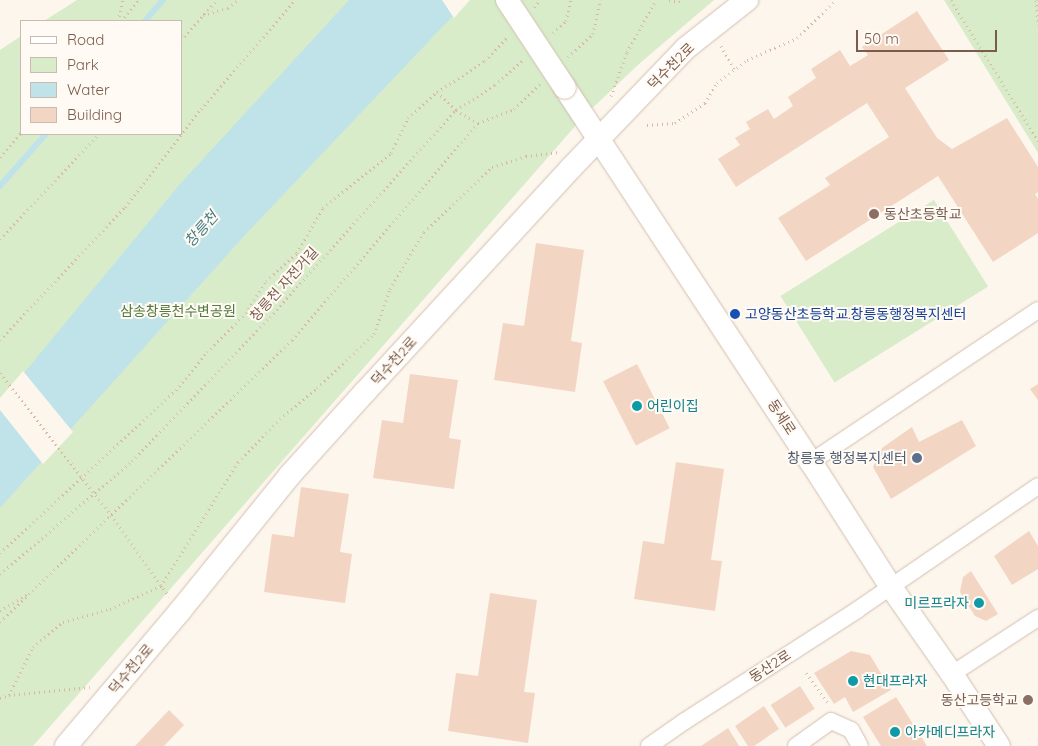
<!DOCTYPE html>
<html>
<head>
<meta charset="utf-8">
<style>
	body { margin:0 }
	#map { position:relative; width:1038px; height:746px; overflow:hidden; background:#fdf6ec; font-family:Quicksand,"Noto Sans KR",sans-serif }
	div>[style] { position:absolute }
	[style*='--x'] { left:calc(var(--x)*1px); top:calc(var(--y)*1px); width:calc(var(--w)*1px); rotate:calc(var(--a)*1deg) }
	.green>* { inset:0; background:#d8ecc9; transform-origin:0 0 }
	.water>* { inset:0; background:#bfe3e8 }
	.pier>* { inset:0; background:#fdf6ec }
	.stream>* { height:5.5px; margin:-2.75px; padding:0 2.75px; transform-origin:2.75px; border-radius:2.75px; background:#bfe3e8 }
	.building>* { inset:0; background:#f3d5c3; transform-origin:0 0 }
	.path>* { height:3px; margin-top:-1.5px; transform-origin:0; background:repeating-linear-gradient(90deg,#d9b8a5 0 1px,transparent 0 5px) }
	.roads { filter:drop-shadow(0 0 1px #d1beb0) drop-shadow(0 0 1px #d1beb0) }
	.street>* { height:16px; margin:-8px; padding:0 8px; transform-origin:8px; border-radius:8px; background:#fff }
	.secondary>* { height:22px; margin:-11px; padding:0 11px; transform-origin:11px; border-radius:11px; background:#fff }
	.path-bridge>* { height:3px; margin-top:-1.5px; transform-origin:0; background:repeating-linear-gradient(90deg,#d9b8a5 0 1px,transparent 0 5px) }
	.bridges { filter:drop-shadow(0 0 1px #d6c0b0) drop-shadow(0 0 1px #d6c0b0) }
	.secondary-bridge>* { height:22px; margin:-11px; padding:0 11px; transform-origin:11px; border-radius:11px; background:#fff }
	.dots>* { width:14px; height:14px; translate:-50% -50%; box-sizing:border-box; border:2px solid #fffaf3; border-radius:50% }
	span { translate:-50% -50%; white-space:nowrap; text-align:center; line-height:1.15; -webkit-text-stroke:4px #fffaf3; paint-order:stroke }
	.street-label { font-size:14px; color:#7a5c4d }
	.education-label { font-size:14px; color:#785e54 }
	.left { translate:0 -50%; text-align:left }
	.right { translate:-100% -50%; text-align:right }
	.park-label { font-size:14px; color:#537a41 }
	.transit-label { font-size:14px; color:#164399 }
	.culture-label { font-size:14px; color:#0d838f }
	.service-label { font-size:14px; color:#4e5e75 }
	.water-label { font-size:15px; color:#437c86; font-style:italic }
	.legend { position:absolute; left:20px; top:20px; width:162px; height:115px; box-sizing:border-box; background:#fffaf3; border:1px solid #cabbb1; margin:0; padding:6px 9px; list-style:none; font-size:15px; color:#7a5c4d }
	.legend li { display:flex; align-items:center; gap:10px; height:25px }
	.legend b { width:25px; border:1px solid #cabbb1 }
	.scale { position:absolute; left:856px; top:30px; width:141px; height:22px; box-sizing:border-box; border:2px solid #7a5c4d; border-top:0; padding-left:6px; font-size:15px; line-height:18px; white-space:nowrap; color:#7a5c4d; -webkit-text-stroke:4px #fffaf3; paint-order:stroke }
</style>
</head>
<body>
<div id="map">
	<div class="green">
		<div style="clip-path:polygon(77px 0,714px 0,639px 64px,584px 116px,33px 746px,0 746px,0 50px,21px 36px,21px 134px,181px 134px,181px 21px,44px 21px)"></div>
		<div style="clip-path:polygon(944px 0,1038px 0,1038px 153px)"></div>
		<div style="left:934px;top:200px;width:102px;height:181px;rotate:58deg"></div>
	</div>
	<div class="water">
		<div style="clip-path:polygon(349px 0,468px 0,245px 235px,0 508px,0 402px,180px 184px)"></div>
	</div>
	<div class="pier">
		<div style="clip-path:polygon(442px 0,470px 0,454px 18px)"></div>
		<div style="clip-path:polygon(23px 371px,73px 432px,43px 464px,0 410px,0 398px)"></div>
	</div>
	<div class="stream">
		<div style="--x:145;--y:21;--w:28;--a:-49"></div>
		<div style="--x:0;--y:186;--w:69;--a:-48.5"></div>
	</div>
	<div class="building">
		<div style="clip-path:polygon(917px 11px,949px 60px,905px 88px,937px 138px,952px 149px,1007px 118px,1038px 167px,1038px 192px,1035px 194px,1038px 199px,1038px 233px,993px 262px,938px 176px,806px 261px,778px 218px,830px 185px,825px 178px,889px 137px,867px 103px,736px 187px,718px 159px,740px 145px,735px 138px,750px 129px,746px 122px,768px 109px,774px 119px,793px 106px,788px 97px,816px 78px,811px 69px,840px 50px,850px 66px,868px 55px,862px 47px)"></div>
		<div style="clip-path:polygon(536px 243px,584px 250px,571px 341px,582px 343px,575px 392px,494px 380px,503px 323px,524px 326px)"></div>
		<div style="left:637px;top:364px;width:72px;height:38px;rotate:63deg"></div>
		<div style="clip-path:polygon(410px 374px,458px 380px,449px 438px,461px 440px,454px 489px,373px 478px,382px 420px,403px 423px)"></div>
		<div style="clip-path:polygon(1038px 384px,1038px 400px,1030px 389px)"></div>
		<div style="clip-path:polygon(962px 420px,976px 446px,891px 499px,873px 467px,882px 448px,912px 427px,919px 442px)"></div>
		<div style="clip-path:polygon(676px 462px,724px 469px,711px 560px,722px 561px,715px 611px,634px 599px,643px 541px,664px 544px)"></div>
		<div style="clip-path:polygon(301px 487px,349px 494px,340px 552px,352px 554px,345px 603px,264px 592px,272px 534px,294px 537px)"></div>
		<div style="clip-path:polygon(1029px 531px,1038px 546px,1038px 569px,1012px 585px,994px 556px)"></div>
		<div style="clip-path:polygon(971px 571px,998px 614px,986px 621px,975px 616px,960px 592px,963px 577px)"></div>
		<div style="clip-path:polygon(490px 593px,537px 600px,524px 692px,535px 693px,528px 743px,448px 731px,456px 673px,478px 676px)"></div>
		<div style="clip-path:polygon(851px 651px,870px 655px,891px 690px,853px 712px,845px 697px,834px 704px,814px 673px)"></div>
		<div style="left:800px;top:686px;width:27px;height:35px;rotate:57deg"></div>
		<div style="clip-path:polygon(896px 697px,927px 746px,881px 746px,863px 717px)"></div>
		<div style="clip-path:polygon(764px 706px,779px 729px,754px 746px,748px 746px,735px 726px)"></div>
		<div style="clip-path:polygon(169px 710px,184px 725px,164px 746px,135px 746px)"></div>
		<div style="clip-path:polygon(728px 728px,739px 746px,701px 746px)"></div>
	</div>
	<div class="path">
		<div style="--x:669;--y:0;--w:10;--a:11"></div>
		<div style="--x:679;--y:2;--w:4;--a:-34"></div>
		<div style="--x:951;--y:0;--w:166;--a:58.3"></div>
		<div style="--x:1036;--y:0;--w:25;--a:85"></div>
		<div style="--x:534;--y:7;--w:9;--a:-49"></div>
		<div style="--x:203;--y:15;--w:26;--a:-16"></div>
		<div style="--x:228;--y:8;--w:13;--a:-39"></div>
		<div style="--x:118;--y:21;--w:22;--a:-77"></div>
		<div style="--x:121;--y:21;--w:27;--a:-51"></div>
		<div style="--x:553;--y:33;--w:18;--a:-43"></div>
		<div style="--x:566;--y:21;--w:22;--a:-77"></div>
		<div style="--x:181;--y:40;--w:54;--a:-48"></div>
		<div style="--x:721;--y:46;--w:28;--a:60"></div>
		<div style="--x:568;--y:57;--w:34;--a:-43"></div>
		<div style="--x:593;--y:34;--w:35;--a:-78"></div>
		<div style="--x:437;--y:92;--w:26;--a:43"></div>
		<div style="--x:456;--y:110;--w:26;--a:31"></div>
		<div style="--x:611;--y:96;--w:47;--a:-70"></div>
		<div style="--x:627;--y:52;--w:60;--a:-60.9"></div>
		<div style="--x:647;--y:125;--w:28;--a:-4"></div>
		<div style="--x:675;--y:123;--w:36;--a:-34"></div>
		<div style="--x:705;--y:103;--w:23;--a:-59"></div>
		<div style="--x:717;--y:83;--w:38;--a:-37"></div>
		<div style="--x:747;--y:60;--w:55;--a:-23.7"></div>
		<div style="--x:797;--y:38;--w:54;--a:-44.3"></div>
		<div style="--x:0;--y:157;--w:32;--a:-49"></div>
		<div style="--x:0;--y:239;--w:144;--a:-46.7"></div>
		<div style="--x:0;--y:340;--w:183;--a:-46.8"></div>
		<div style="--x:125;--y:207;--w:124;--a:-52.2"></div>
		<div style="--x:201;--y:109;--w:144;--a:-49.2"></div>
		<div style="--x:105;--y:507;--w:110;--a:54.3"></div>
		<div style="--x:0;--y:553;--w:240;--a:-42.8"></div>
		<div style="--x:176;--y:390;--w:49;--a:-50.8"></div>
		<div style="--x:207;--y:352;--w:55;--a:-45"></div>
		<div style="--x:246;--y:313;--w:38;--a:-58"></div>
		<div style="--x:266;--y:281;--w:42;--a:-42.1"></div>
		<div style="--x:297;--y:253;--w:52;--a:-60"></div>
		<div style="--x:323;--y:208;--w:87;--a:-39"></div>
		<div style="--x:391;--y:153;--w:39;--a:-64"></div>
		<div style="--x:408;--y:118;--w:39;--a:-42"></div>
		<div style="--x:437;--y:92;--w:57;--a:-32.9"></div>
		<div style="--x:485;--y:61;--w:34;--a:-47"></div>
		<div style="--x:0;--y:574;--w:174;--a:-40.6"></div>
		<div style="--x:132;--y:461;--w:199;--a:-46.2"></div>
		<div style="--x:270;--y:317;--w:278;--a:-48.1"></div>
		<div style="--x:456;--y:110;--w:46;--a:-32.7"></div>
		<div style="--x:495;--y:85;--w:39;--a:-42"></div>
		<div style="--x:0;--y:611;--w:32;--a:-32"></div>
		<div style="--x:0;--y:622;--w:406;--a:-44"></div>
		<div style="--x:292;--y:340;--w:286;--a:-49.4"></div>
		<div style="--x:478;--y:123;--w:39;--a:-21"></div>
		<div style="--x:514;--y:109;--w:36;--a:-44"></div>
		<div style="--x:806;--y:673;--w:39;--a:54"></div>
		<div style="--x:9;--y:695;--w:81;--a:-5.6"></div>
		<div style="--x:0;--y:698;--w:9;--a:-18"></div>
		<div style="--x:9;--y:695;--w:54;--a:-63.4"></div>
		<div style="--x:33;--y:647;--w:39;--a:-40"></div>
		<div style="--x:63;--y:622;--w:49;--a:-15.5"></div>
		<div style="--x:110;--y:609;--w:56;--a:-24.3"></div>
		<div style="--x:161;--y:586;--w:146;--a:-58.2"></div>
		<div style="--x:238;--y:462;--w:60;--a:-45.7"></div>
		<div style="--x:280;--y:419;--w:48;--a:-40"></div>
		<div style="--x:317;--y:388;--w:79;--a:-43.5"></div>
		<div style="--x:374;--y:334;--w:48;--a:-70.4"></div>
		<div style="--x:390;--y:289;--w:66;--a:-59.2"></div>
		<div style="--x:424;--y:232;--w:94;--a:-43.7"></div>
		<div style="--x:492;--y:167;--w:36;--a:-18"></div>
		<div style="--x:526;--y:156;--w:33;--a:-7"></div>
	</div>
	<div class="roads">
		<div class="street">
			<div style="--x:811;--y:462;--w:273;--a:-33.8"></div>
			<div style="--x:952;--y:674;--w:103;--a:-33.1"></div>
			<div style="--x:649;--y:746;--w:44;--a:-34.8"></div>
			<div style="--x:685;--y:721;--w:205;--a:-32.8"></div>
			<div style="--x:857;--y:610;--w:219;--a:-34.4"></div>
			<div style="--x:796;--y:746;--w:43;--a:-35.5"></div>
			<div style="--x:831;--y:721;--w:22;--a:24"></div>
			<div style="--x:851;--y:730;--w:18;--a:61"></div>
		</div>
		<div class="secondary">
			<div style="--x:565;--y:88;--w:448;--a:56.7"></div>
			<div style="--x:811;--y:462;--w:148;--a:57.4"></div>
			<div style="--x:891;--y:587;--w:106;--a:55"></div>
			<div style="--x:952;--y:674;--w:86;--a:56.9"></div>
			<div style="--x:66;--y:746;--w:177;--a:-49.8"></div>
			<div style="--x:180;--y:611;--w:175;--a:-51"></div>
			<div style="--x:290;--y:475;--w:112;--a:-47.9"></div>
			<div style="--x:365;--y:392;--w:304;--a:-47.4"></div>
			<div style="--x:571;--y:168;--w:166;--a:-46.2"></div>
			<div style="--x:686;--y:48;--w:78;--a:-38.2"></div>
		</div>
	</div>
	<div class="path-bridge">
		<div style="--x:0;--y:373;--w:170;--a:51.9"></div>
	</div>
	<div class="bridges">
		<div class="secondary-bridge">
			<div style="--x:507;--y:0;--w:105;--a:56.6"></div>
		</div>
	</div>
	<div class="dots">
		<div style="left:874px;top:214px;background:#8d6e63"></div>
		<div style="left:735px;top:314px;background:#1a4fb4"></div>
		<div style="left:637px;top:406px;background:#0f9aa8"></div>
		<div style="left:917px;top:458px;background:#5c6f8a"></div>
		<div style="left:979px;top:603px;background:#0f9aa8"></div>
		<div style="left:853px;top:681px;background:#0f9aa8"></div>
		<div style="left:1028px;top:700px;background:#8d6e63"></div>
		<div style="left:895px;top:732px;background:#0f9aa8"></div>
	</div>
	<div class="street-label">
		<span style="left:671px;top:66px;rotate:-45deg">덕수천2로</span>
		<span style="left:284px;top:284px;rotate:-48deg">창릉천 자전거길</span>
		<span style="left:394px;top:361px;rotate:-48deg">덕수천2로</span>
		<span style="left:782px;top:417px;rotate:57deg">동세로</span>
		<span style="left:770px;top:666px;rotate:-33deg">동산2로</span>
		<span style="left:131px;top:669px;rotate:-50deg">덕수천2로</span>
	</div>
	<div class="education-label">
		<span class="left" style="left:884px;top:214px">동산초등학교</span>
		<span class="right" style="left:1018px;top:700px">동산고등학교</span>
	</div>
	<div class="park-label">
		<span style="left:178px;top:311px">삼송창릉천수변공원</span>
	</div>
	<div class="transit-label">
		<span class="left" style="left:745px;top:314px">고양동산초등학교.창릉동행정복지센터</span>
	</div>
	<div class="culture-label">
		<span class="left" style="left:647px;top:406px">어린이집</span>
		<span class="right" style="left:969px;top:603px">미르프라자</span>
		<span class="left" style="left:863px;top:681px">현대프라자</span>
		<span class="left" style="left:905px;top:732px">아카메디프라자</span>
	</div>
	<div class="service-label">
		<span class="right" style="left:907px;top:458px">창릉동 행정복지센터</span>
	</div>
	<div class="water-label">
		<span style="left:201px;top:229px;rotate:-48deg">창릉천</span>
	</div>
	<ul class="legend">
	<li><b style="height:6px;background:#fff"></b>Road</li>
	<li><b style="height:14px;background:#d8ecc9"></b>Park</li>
	<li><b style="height:14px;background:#bfe3e8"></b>Water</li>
	<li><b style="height:14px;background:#f3d5c3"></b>Building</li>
	</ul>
	<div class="scale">50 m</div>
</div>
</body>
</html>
